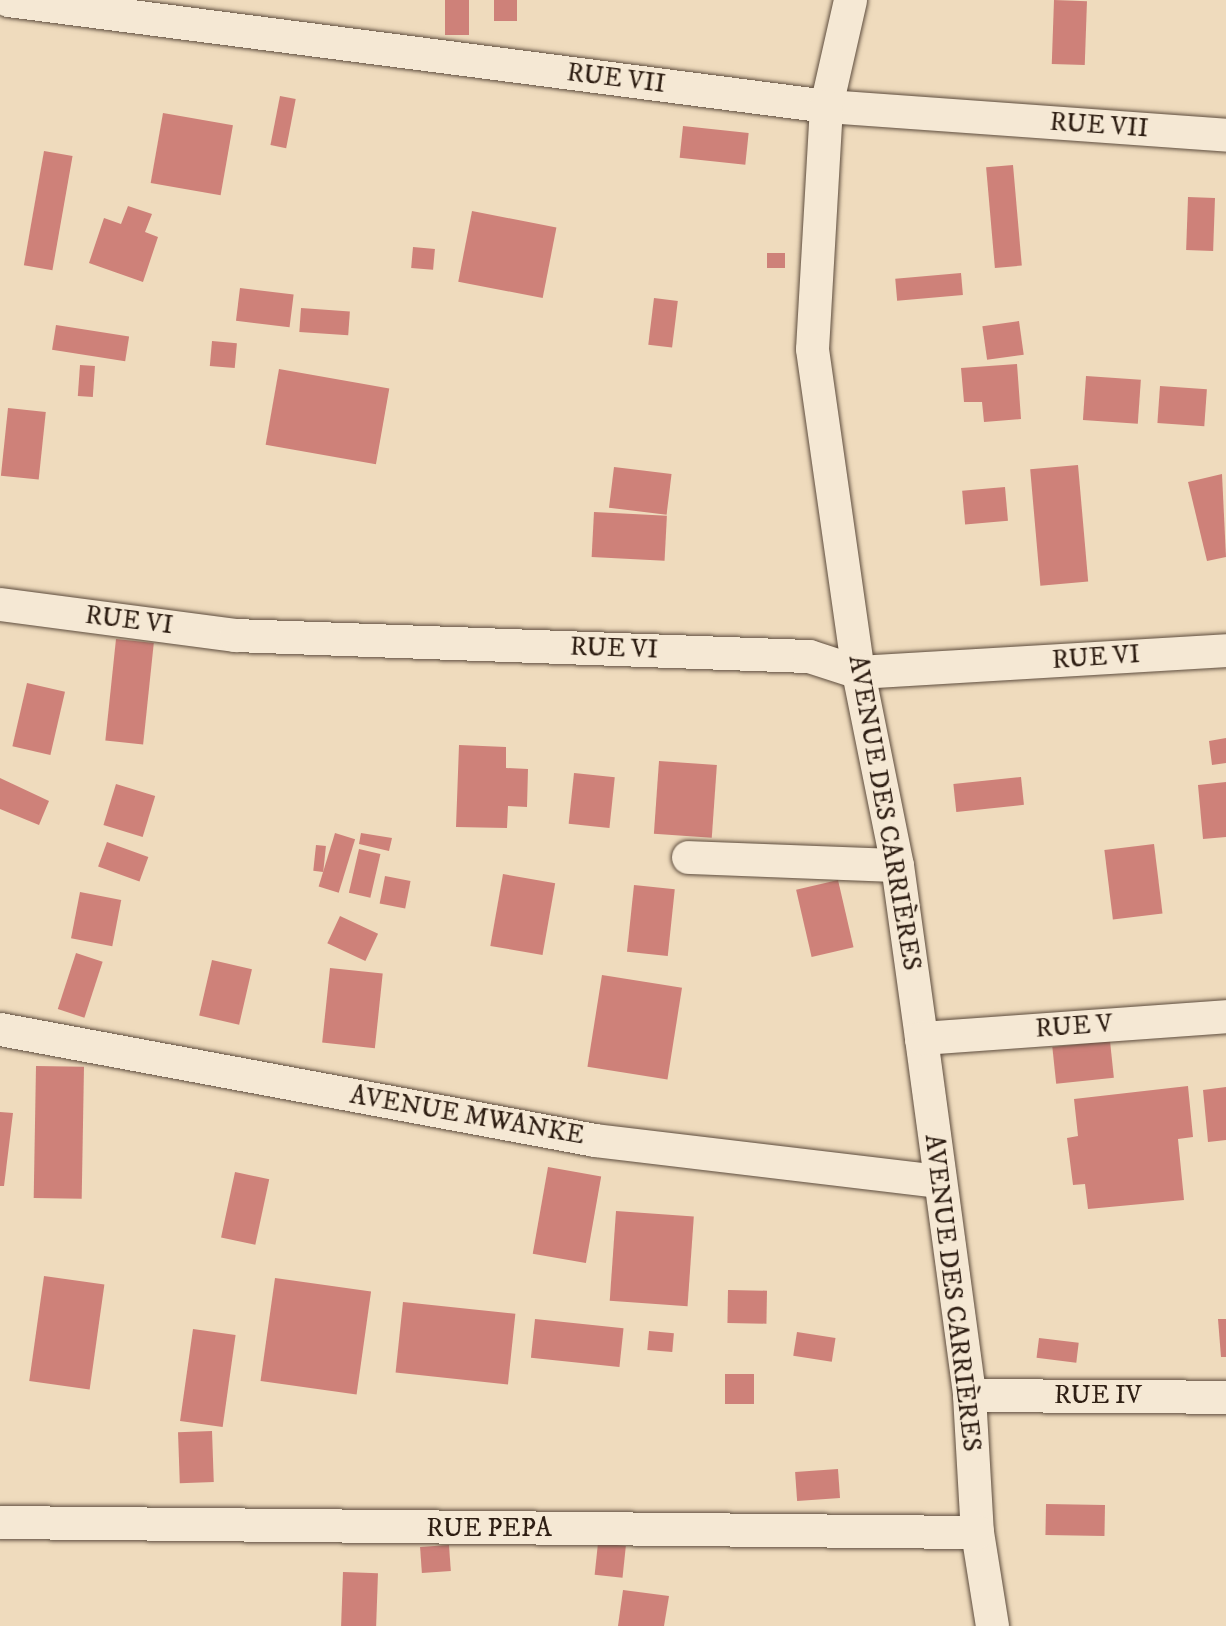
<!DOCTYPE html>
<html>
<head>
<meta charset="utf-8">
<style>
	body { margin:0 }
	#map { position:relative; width:1226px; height:1626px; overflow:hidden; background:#efdbbd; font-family:"IM FELL DW Pica",serif }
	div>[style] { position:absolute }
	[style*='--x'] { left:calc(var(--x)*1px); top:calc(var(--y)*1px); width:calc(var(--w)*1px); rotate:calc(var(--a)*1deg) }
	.building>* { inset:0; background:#ce8179; transform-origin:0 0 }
	.roads { filter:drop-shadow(0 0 2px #5e4d3e) drop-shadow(0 0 2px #5e4d3e) }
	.street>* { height:33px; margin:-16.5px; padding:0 16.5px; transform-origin:16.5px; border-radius:16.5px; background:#f5e8d4 }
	span { translate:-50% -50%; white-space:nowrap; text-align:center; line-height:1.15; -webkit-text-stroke:4.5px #f5e8d4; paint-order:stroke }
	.street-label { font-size:26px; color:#2e1e13 }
</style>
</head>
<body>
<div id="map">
	<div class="building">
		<div style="left:445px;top:0;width:24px;height:35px"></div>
		<div style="left:494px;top:0;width:23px;height:21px"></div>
		<div style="left:1054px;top:0;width:33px;height:64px;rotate:2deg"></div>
		<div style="left:280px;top:96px;width:16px;height:50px;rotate:11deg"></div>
		<div style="left:163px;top:113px;width:71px;height:71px;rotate:10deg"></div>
		<div style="left:683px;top:126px;width:66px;height:32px;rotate:6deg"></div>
		<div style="left:44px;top:151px;width:29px;height:116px;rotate:10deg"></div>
		<div style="left:1013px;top:165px;width:101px;height:27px;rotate:85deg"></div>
		<div style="left:1188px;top:197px;width:27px;height:53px;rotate:2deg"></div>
		<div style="clip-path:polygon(128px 206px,152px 214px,145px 232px,158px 237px,143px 282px,89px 263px,104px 218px,121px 224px)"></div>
		<div style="left:472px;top:211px;width:86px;height:72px;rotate:11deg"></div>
		<div style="left:413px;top:247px;width:22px;height:21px;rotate:5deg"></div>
		<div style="left:767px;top:253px;width:18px;height:15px"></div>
		<div style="left:961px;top:273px;width:22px;height:66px;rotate:85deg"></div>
		<div style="left:240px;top:288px;width:54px;height:33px;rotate:7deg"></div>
		<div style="left:654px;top:298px;width:24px;height:47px;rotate:7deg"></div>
		<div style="left:301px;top:308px;width:49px;height:24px;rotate:4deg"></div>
		<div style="left:1019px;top:321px;width:34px;height:37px;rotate:82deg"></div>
		<div style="left:56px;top:325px;width:74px;height:25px;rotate:9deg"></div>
		<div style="left:212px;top:341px;width:25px;height:25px;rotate:5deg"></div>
		<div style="clip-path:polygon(1017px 364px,1021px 419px,984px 422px,982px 402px,964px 402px,961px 368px)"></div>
		<div style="left:80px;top:365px;width:15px;height:31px;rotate:4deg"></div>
		<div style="left:279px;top:369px;width:112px;height:77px;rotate:10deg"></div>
		<div style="left:1086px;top:376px;width:55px;height:44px;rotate:4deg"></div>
		<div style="left:1160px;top:386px;width:47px;height:37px;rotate:4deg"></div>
		<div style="left:8px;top:408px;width:38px;height:68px;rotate:6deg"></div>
		<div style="left:1078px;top:465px;width:117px;height:48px;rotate:85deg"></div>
		<div style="left:614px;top:467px;width:58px;height:41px;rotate:7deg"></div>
		<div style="clip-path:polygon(1222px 474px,1226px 557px,1207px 561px,1188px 482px)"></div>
		<div style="left:1005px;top:487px;width:34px;height:43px;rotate:85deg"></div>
		<div style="left:594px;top:512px;width:73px;height:45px;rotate:3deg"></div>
		<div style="left:116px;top:639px;width:38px;height:102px;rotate:6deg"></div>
		<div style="left:27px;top:683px;width:39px;height:65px;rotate:13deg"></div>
		<div style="clip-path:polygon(1226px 738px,1226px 763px,1212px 765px,1209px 741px)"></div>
		<div style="clip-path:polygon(459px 745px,506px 747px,506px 768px,528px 769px,527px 807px,508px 806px,507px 828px,456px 827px)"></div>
		<div style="left:659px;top:761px;width:58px;height:73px;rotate:4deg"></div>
		<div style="left:574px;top:773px;width:41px;height:51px;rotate:6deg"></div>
		<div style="left:1021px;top:777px;width:28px;height:68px;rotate:84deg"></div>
		<div style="clip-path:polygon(0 778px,49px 801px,39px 825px,0 809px)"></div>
		<div style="clip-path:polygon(1226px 782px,1226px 837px,1203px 839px,1198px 785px)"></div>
		<div style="left:116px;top:784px;width:41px;height:43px;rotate:17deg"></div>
		<div style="left:335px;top:833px;width:21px;height:56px;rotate:17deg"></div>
		<div style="clip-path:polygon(361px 833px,392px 838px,389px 851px,359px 844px)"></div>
		<div style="left:107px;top:842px;width:44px;height:26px;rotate:20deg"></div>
		<div style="left:1154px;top:844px;width:70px;height:50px;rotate:83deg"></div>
		<div style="left:316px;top:845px;width:10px;height:26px;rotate:6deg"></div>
		<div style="left:359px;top:849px;width:22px;height:45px;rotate:13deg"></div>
		<div style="left:503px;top:874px;width:53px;height:73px;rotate:10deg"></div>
		<div style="left:385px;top:876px;width:26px;height:28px;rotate:11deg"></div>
		<div style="left:838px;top:880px;width:69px;height:43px;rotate:77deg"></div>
		<div style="left:634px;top:885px;width:41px;height:67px;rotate:6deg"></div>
		<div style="left:80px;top:892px;width:42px;height:47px;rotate:11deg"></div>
		<div style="left:340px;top:916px;width:42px;height:30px;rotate:25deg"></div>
		<div style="left:76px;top:953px;width:28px;height:59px;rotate:18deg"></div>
		<div style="left:212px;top:960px;width:41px;height:57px;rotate:13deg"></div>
		<div style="left:330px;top:968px;width:53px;height:75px;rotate:6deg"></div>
		<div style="left:602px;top:975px;width:81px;height:93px;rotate:9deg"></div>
		<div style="left:1110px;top:1041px;width:37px;height:58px;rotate:84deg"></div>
		<div style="left:36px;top:1066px;width:48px;height:132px;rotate:1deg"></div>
		<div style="clip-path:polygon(1188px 1086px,1193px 1137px,1178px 1139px,1184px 1200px,1088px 1209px,1085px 1184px,1073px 1185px,1067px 1138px,1078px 1136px,1074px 1099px)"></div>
		<div style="clip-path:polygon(1226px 1087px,1226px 1140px,1208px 1142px,1203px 1090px)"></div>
		<div style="clip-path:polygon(0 1112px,13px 1113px,4px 1186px,0 1186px)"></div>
		<div style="left:548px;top:1167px;width:54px;height:88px;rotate:10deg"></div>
		<div style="left:235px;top:1172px;width:35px;height:67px;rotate:12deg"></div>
		<div style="left:616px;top:1211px;width:78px;height:90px;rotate:4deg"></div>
		<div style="left:44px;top:1276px;width:61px;height:106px;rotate:8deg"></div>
		<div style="left:275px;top:1278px;width:97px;height:104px;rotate:8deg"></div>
		<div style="left:728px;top:1290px;width:39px;height:33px;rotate:1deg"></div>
		<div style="left:403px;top:1302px;width:113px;height:71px;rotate:6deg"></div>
		<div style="left:535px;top:1319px;width:89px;height:39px;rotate:6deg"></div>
		<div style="clip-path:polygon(1218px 1319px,1226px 1319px,1226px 1357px,1221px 1357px)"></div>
		<div style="left:193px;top:1329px;width:43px;height:93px;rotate:8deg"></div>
		<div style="left:649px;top:1331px;width:25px;height:19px;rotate:5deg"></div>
		<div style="left:797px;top:1332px;width:39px;height:24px;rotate:9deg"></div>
		<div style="left:1039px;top:1338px;width:40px;height:20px;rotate:7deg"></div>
		<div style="left:725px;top:1374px;width:29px;height:30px"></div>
		<div style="left:212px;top:1431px;width:51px;height:34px;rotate:88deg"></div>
		<div style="left:838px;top:1469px;width:29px;height:43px;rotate:86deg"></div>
		<div style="left:1046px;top:1504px;width:59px;height:31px;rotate:1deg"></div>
		<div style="left:598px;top:1543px;width:28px;height:32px;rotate:6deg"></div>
		<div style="left:449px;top:1545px;width:26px;height:29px;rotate:86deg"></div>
		<div style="left:343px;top:1572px;width:35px;height:54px;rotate:2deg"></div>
		<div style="clip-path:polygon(623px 1590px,669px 1596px,664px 1626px,618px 1626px)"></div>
	</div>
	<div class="roads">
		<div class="street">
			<div style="--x:8;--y:0;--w:825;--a:7.38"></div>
			<div style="--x:826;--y:106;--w:401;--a:4.1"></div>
			<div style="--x:850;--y:0;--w:109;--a:102.8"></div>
			<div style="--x:826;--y:106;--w:243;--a:93.3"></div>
			<div style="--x:812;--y:349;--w:326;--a:81.9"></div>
			<div style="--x:858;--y:672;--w:197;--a:78.6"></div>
			<div style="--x:897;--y:865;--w:175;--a:82.1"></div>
			<div style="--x:921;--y:1038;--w:360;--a:82.3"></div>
			<div style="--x:969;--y:1395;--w:137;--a:86.7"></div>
			<div style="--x:977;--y:1532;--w:95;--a:80.9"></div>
			<div style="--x:0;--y:604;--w:237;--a:7.5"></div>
			<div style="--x:235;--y:635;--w:574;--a:2.1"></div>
			<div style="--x:809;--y:656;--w:52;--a:18.1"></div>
			<div style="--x:858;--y:672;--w:369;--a:-3.4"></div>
			<div style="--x:688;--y:857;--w:209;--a:2.2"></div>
			<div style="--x:0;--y:1029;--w:605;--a:10.57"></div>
			<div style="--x:595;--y:1140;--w:345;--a:6.8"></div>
			<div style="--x:921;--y:1038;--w:306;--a:-4.1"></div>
			<div style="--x:969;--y:1395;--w:257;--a:0.4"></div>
			<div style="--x:0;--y:1522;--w:977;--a:0.59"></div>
		</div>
	</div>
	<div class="street-label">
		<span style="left:616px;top:79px;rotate:7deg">RUE VII</span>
		<span style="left:1099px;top:126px;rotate:4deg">RUE VII</span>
		<span style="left:129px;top:621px;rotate:7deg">RUE VI</span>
		<span style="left:614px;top:649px;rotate:2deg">RUE VI</span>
		<span style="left:1096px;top:658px;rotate:-4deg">RUE VI</span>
		<span style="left:884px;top:813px;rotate:80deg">AVENUE DES CARRIÈRES</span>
		<span style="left:1074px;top:1027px;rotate:-4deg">RUE V</span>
		<span style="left:467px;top:1116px;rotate:10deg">AVENUE MWANKE</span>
		<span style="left:952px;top:1293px;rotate:83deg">AVENUE DES CARRIÈRES</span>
		<span style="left:1098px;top:1396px">RUE IV</span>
		<span style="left:489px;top:1529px">RUE PEPA</span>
	</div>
</div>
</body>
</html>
